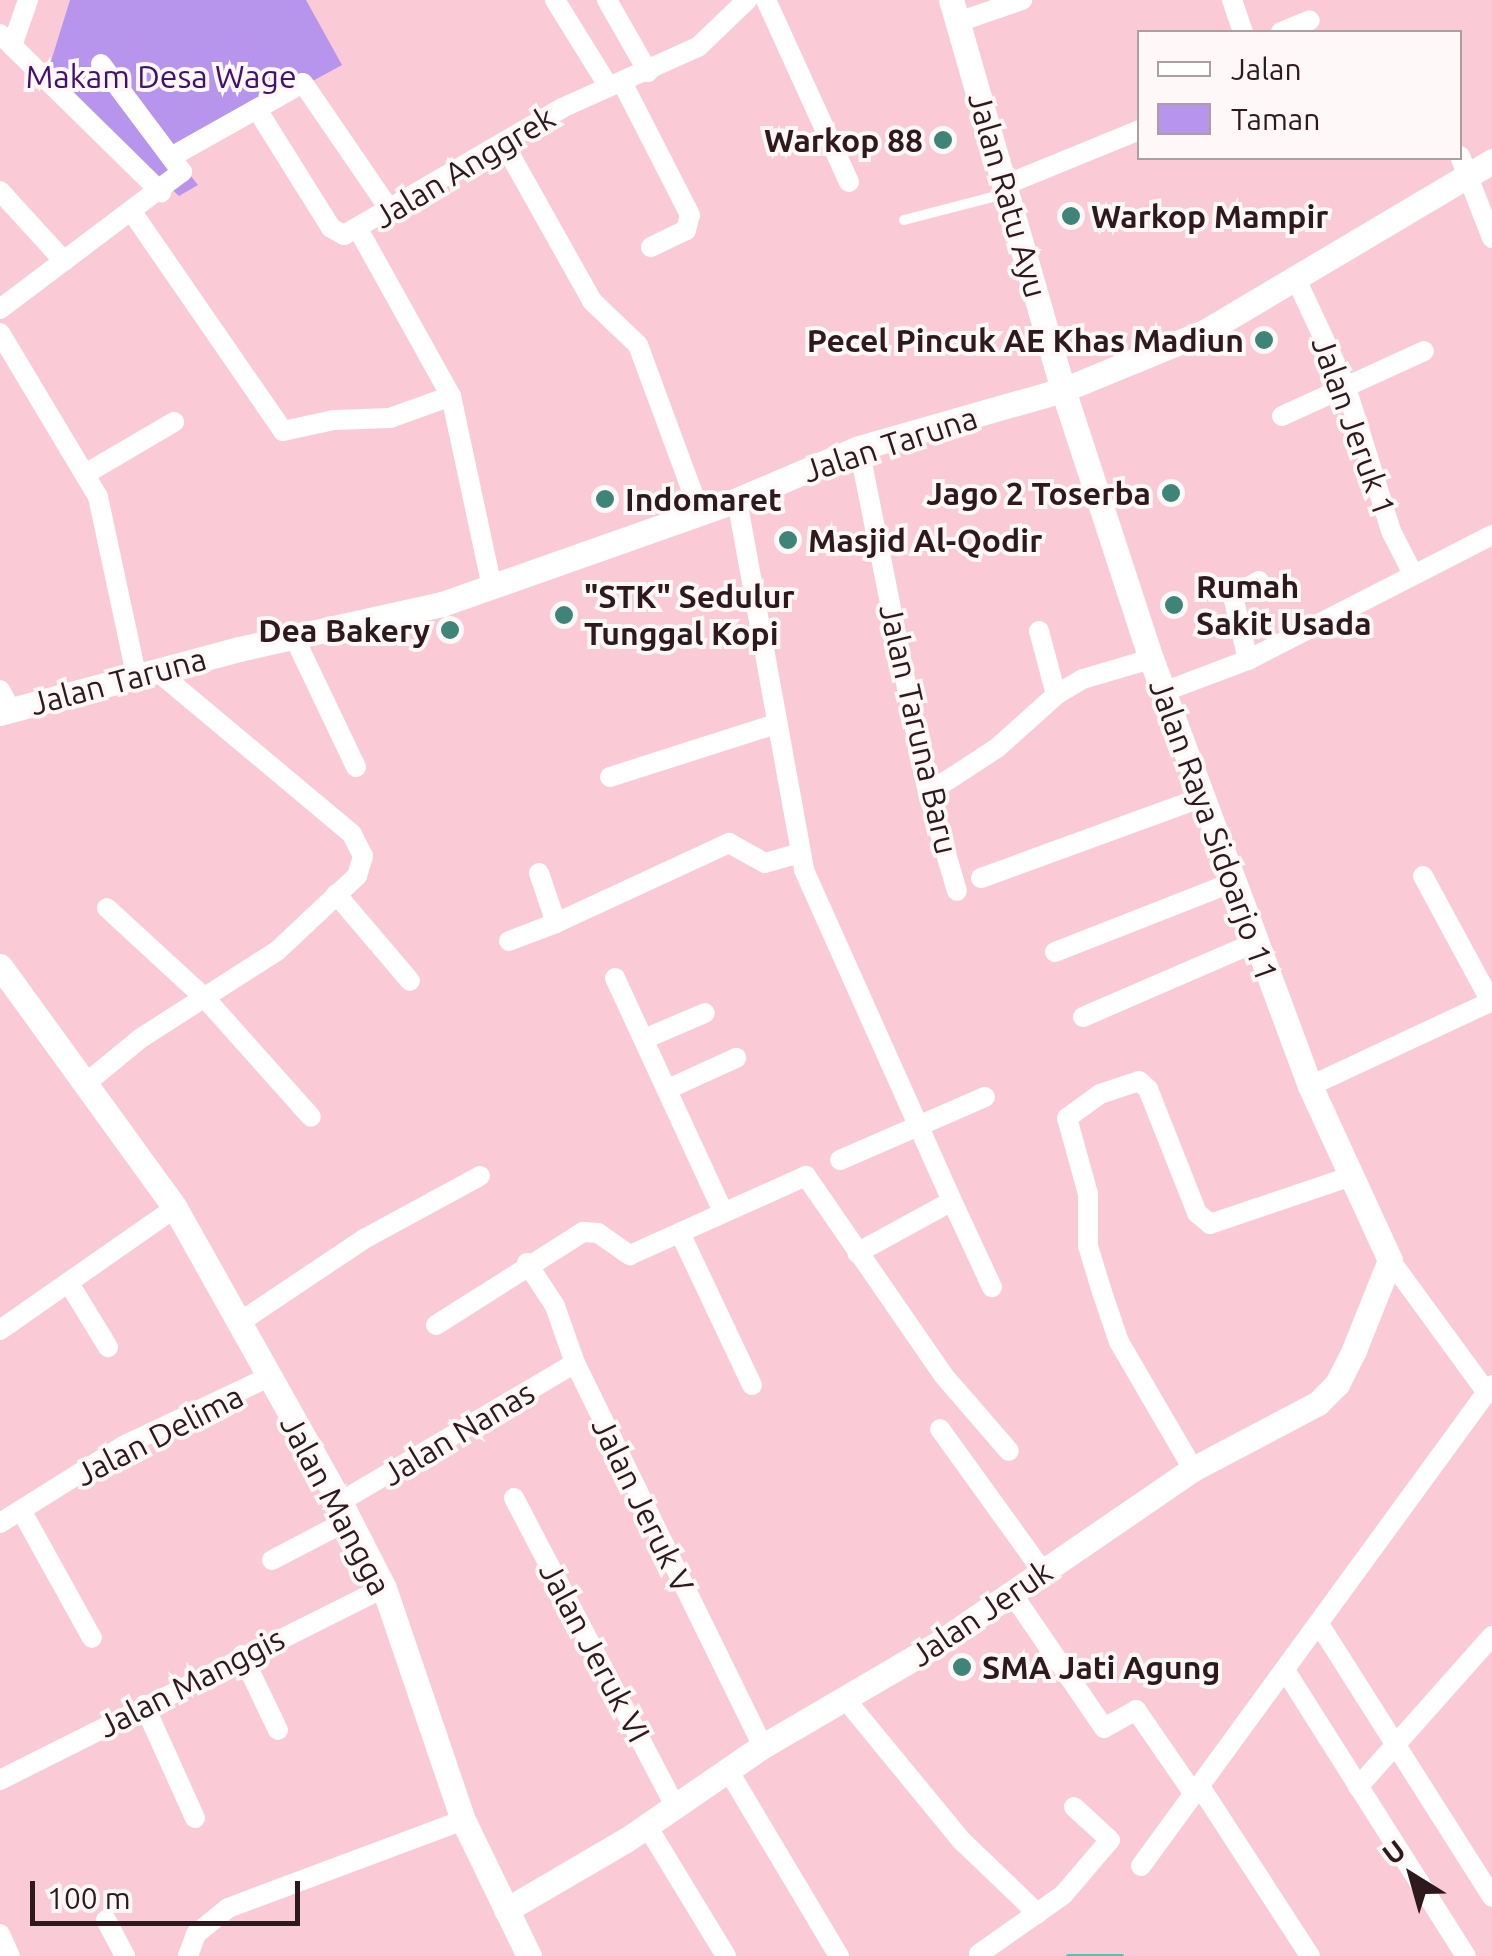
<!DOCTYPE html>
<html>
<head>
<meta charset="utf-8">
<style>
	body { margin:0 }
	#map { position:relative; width:1492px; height:1956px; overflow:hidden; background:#facad6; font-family:Ubuntu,sans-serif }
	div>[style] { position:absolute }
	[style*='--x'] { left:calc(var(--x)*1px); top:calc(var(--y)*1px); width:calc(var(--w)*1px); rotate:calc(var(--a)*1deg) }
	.green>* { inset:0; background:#b795ed }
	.stream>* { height:5px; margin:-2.5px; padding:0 2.5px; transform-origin:2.5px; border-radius:2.5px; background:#36d0bb }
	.service>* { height:10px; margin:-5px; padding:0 5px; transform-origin:5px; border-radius:5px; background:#fff }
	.minor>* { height:20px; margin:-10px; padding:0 10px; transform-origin:10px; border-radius:10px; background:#fff }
	.tertiary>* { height:25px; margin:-12.5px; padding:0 12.5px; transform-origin:12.5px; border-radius:12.5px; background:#fff }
	.dots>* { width:28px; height:28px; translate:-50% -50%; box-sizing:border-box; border:5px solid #fef8f9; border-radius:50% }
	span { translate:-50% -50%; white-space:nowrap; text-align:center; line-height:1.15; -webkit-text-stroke:8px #fef8f9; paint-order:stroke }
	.park-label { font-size:32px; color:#431072 }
	.poi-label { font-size:32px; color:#2e191f; font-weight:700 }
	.right { translate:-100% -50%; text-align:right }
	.left { translate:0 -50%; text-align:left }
	.street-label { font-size:32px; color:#2e191f }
	.legend { position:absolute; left:1137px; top:30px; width:325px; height:130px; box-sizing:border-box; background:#fef8f9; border:2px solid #ab9fa2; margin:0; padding:12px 18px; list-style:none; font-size:30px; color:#2e191f }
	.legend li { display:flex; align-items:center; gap:20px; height:50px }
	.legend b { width:50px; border:2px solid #ab9fa2 }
	.north { position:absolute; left:1362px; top:1826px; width:100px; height:100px; -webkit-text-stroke:8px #fef8f9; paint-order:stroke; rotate:323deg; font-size:28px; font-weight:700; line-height:40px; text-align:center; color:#2e191f }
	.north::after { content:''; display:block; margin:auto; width:35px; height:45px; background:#2e191f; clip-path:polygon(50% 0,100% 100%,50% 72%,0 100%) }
	.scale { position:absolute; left:30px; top:1881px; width:270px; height:45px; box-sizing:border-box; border:5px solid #2e191f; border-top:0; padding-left:12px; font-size:30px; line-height:35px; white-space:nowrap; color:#2e191f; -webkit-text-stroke:8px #fef8f9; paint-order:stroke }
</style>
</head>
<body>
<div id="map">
	<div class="green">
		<div style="clip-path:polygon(70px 0,306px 0,342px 65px,175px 156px,198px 185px,179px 196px,47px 74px)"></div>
	</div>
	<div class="stream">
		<div style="--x:1068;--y:1956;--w:53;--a:0"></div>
	</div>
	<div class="service">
		<div style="--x:904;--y:220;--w:103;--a:-14.6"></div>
	</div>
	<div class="minor">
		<div style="--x:555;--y:0;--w:102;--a:58.2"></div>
		<div style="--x:607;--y:0;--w:83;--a:60.3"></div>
		<div style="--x:766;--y:0;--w:200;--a:65.5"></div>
		<div style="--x:1232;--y:0;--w:34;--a:71"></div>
		<div style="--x:958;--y:22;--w:68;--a:-19"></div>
		<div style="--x:1281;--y:32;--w:31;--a:-22"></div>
		<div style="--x:0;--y:34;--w:226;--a:44.5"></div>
		<div style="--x:12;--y:46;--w:49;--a:-70.8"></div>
		<div style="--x:622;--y:82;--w:149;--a:62.9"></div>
		<div style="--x:690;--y:215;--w:16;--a:105"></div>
		<div style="--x:686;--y:230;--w:39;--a:154"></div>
		<div style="--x:258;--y:111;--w:138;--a:58"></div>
		<div style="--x:331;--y:228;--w:15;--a:28"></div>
		<div style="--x:344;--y:235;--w:252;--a:-30.2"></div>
		<div style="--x:562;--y:108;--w:149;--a:-24.2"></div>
		<div style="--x:698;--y:47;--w:68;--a:-43.8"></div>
		<div style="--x:504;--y:144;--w:180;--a:60.7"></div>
		<div style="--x:592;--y:301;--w:64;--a:43.7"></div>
		<div style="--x:638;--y:345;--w:179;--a:69.7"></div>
		<div style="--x:1460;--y:156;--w:88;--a:68.7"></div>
		<div style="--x:171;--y:157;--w:151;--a:-29.3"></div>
		<div style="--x:303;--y:83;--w:154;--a:55.6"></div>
		<div style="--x:1005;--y:185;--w:146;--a:-22.2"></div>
		<div style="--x:0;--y:191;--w:95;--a:47.6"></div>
		<div style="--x:132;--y:212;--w:266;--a:55.4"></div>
		<div style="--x:283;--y:431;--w:52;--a:-12.2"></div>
		<div style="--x:334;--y:420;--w:56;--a:-2"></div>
		<div style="--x:390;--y:418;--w:65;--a:-19.8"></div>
		<div style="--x:358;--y:229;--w:191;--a:60.9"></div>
		<div style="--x:451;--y:396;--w:196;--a:77.9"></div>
		<div style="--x:1296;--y:279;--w:116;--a:65"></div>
		<div style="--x:1345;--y:384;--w:154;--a:72.6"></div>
		<div style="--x:1391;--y:531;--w:48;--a:62.9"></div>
		<div style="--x:0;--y:309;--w:228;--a:-37"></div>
		<div style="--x:182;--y:172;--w:135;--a:-126.9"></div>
		<div style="--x:0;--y:333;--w:191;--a:59.1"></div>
		<div style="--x:98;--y:497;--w:182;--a:77.9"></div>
		<div style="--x:1282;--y:416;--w:156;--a:-24.6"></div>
		<div style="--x:859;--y:448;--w:352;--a:78.7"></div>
		<div style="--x:928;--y:793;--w:102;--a:73.5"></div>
		<div style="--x:87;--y:473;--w:101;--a:-30.4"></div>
		<div style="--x:737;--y:500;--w:376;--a:79.7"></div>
		<div style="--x:804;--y:870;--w:363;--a:65.9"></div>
		<div style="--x:952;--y:1201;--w:108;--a:151.3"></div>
		<div style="--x:1039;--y:631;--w:66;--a:75.1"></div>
		<div style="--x:294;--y:637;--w:144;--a:64.5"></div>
		<div style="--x:1248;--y:660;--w:66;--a:-103.2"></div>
		<div style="--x:1233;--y:596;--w:30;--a:-30"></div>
		<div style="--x:0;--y:690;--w:21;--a:62"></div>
		<div style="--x:1163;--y:692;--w:91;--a:-20.6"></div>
		<div style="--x:1248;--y:660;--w:274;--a:-27.1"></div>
		<div style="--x:610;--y:777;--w:174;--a:-17.7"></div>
		<div style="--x:928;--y:793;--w:82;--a:-33.1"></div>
		<div style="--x:997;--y:748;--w:79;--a:-41.9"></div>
		<div style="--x:1056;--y:695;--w:31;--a:-31"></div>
		<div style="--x:1083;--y:679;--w:71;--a:-16.4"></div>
		<div style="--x:539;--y:873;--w:53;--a:71.2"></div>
		<div style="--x:556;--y:923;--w:191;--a:-24.8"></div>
		<div style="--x:729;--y:843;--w:41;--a:29.1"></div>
		<div style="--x:765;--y:863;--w:36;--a:-16"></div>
		<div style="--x:1423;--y:876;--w:143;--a:61.6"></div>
		<div style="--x:981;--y:878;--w:234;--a:-20"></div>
		<div style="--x:336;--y:894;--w:114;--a:49.6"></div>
		<div style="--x:107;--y:908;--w:133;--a:42.6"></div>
		<div style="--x:205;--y:998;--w:159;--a:48.3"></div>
		<div style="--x:509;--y:941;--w:50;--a:-21"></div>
		<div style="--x:1055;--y:952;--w:189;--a:-21.4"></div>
		<div style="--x:615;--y:978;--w:258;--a:65.2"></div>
		<div style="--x:1083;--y:1017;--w:186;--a:-23.4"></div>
		<div style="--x:644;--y:1039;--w:66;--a:-23.1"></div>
		<div style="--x:85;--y:1084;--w:72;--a:-39.4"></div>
		<div style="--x:141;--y:1038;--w:161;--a:-32.6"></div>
		<div style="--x:277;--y:951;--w:110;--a:-43.2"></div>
		<div style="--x:357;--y:876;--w:21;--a:-73"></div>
		<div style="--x:363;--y:856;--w:25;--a:-117"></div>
		<div style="--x:352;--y:834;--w:256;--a:-140.1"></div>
		<div style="--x:1310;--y:1086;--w:201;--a:-25"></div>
		<div style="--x:668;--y:1089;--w:75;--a:-24.5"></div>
		<div style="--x:840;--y:1160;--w:158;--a:-23.5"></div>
		<div style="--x:952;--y:1201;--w:95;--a:65.1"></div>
		<div style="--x:681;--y:1235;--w:166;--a:64.7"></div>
		<div style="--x:1390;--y:1260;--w:162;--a:53.8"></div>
		<div style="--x:527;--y:1263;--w:51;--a:56.9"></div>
		<div style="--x:555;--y:1306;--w:60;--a:70.7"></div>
		<div style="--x:575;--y:1363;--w:427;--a:63.9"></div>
		<div style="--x:70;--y:1285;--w:73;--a:58.5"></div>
		<div style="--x:240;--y:1322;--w:149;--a:-33.8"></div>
		<div style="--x:364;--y:1239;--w:132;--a:-28.5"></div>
		<div style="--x:436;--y:1325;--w:174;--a:-32.3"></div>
		<div style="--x:583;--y:1232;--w:15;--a:4"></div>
		<div style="--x:598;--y:1233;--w:39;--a:35"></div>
		<div style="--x:630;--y:1255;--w:193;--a:-24.2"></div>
		<div style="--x:806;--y:1176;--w:243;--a:55.4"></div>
		<div style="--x:944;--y:1376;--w:99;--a:49.1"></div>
		<div style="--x:0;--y:1330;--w:213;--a:-34.9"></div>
		<div style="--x:940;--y:1429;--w:176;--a:54.2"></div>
		<div style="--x:1193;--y:1469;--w:147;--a:-120.2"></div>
		<div style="--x:1119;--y:1342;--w:53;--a:-108.8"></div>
		<div style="--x:1102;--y:1292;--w:48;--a:-106.9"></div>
		<div style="--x:1088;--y:1246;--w:52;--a:-90"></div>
		<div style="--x:1088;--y:1194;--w:79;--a:-105.4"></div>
		<div style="--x:1067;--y:1118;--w:41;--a:-36"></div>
		<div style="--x:1100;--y:1094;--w:41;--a:-18.4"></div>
		<div style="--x:1139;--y:1081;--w:12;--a:42"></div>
		<div style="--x:1148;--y:1089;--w:133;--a:68.4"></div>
		<div style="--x:1197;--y:1213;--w:17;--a:40"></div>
		<div style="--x:1210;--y:1224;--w:147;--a:-18.7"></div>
		<div style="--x:514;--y:1498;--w:348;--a:62.4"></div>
		<div style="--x:340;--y:1502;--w:273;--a:-30.6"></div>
		<div style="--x:21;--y:1510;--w:146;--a:61"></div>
		<div style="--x:0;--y:1523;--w:147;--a:-32"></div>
		<div style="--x:125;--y:1445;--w:157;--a:-25.3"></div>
		<div style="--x:272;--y:1560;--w:87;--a:-27.5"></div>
		<div style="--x:1013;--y:1595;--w:161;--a:55.6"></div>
		<div style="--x:1104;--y:1728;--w:37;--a:-29"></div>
		<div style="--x:1136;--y:1710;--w:102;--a:55.4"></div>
		<div style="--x:1319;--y:1624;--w:323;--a:57.6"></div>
		<div style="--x:242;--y:1655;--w:83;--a:64.4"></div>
		<div style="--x:1285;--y:1670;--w:338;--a:57.7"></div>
		<div style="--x:846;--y:1700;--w:183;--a:50.6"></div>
		<div style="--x:962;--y:1841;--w:105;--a:43.8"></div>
		<div style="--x:144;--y:1705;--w:124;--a:65.7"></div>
		<div style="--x:728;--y:1770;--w:217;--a:59.2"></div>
		<div style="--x:0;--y:1780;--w:429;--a:-26.6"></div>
		<div style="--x:1199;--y:1785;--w:204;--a:57"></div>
		<div style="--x:1358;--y:1787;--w:202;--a:-48.4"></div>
		<div style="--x:647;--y:1826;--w:152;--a:58.7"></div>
		<div style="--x:1141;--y:1866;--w:595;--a:-53.88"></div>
		<div style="--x:106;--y:1920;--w:41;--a:62.2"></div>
		<div style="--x:0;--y:1934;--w:24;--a:66"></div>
		<div style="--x:979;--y:1954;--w:103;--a:-35.1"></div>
		<div style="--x:1063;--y:1895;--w:72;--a:-49.5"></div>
		<div style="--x:1110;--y:1840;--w:49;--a:-137.5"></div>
		<div style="--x:188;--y:1956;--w:23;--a:-70"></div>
		<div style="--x:196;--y:1934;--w:41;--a:-39.1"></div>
		<div style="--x:228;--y:1908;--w:251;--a:-20.5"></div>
	</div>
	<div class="tertiary">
		<div style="--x:0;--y:713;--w:247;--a:-15"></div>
		<div style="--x:239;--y:649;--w:208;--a:-12.5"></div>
		<div style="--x:442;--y:604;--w:313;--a:-19.4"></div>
		<div style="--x:737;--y:500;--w:133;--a:-23.1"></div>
		<div style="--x:859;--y:448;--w:212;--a:-15.9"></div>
		<div style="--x:1063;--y:390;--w:155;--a:-22.4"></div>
		<div style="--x:1206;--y:331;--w:333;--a:-30.7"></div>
		<div style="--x:0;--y:966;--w:299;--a:54.1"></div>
		<div style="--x:175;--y:1208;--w:337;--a:60.7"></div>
		<div style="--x:340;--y:1502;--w:97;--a:62.9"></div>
		<div style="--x:384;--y:1588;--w:245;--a:71.2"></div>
		<div style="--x:463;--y:1820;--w:151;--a:64.1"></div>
		<div style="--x:506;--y:1910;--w:139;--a:-30.3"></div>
		<div style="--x:626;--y:1840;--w:166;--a:-34.5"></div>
		<div style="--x:763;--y:1746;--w:200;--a:-30.3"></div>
		<div style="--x:936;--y:1645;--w:311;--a:-34.4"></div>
		<div style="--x:1193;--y:1469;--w:141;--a:-27.8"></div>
		<div style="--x:1318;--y:1403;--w:27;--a:-45"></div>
		<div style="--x:1337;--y:1384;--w:38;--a:-63"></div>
		<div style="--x:1354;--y:1350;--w:97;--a:-68.2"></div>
		<div style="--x:1390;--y:1260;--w:192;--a:-114.7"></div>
		<div style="--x:1310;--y:1086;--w:456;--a:-110.4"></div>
		<div style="--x:1151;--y:659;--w:283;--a:-108.1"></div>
		<div style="--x:1063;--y:390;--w:406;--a:-106"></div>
	</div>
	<div class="dots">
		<div style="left:943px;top:140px;background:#3f8478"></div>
		<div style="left:1071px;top:216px;background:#3f8478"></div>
		<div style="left:1264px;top:340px;background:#3f8478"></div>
		<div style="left:1171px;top:493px;background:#3f8478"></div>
		<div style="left:605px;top:499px;background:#3f8478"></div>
		<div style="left:788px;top:540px;background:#3f8478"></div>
		<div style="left:1174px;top:605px;background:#3f8478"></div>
		<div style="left:564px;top:615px;background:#3f8478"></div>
		<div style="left:450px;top:630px;background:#3f8478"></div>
		<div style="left:962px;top:1667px;background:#3f8478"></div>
	</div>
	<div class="park-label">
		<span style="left:161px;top:76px">Makam Desa Wage</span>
	</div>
	<div class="poi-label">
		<span class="right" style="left:923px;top:140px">Warkop 88</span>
		<span class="left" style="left:1091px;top:216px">Warkop Mampir</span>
		<span class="right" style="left:1244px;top:340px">Pecel Pincuk AE Khas Madiun</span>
		<span class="right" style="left:1151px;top:493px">Jago 2 Toserba</span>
		<span class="left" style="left:625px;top:499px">Indomaret</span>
		<span class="left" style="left:808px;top:540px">Masjid Al-Qodir</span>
		<span class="left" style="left:1196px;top:605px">Rumah<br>Sakit Usada</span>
		<span class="left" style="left:584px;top:615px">"STK" Sedulur<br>Tunggal Kopi</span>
		<span class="right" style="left:430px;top:630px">Dea Bakery</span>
		<span class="left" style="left:982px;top:1667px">SMA Jati Agung</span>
	</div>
	<div class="street-label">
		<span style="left:464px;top:167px;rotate:-31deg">Jalan Anggrek</span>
		<span style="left:1008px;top:195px;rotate:74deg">Jalan Ratu Ayu</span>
		<span style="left:1354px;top:426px;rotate:70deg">Jalan Jeruk 1</span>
		<span style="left:890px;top:444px;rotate:-18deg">Jalan Taruna</span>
		<span style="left:118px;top:681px;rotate:-15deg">Jalan Taruna</span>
		<span style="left:919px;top:729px;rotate:77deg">Jalan Taruna Baru</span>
		<span style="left:1214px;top:830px;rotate:70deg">Jalan Raya Sidoarjo 11</span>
		<span style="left:458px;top:1433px;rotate:-31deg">Jalan Nanas</span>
		<span style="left:159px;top:1435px;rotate:-27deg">Jalan Delima</span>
		<span style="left:336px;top:1505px;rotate:62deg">Jalan Mangga</span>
		<span style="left:643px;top:1505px;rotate:64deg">Jalan Jeruk V</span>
		<span style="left:981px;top:1613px;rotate:-34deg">Jalan Jeruk</span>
		<span style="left:595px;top:1652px;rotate:62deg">Jalan Jeruk VI</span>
		<span style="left:191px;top:1682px;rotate:-27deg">Jalan Manggis</span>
	</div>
	<ul class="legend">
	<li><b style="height:12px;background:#fff"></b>Jalan</li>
	<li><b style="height:28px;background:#b795ed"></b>Taman</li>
	</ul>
	<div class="north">U</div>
	<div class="scale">100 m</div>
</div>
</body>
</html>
